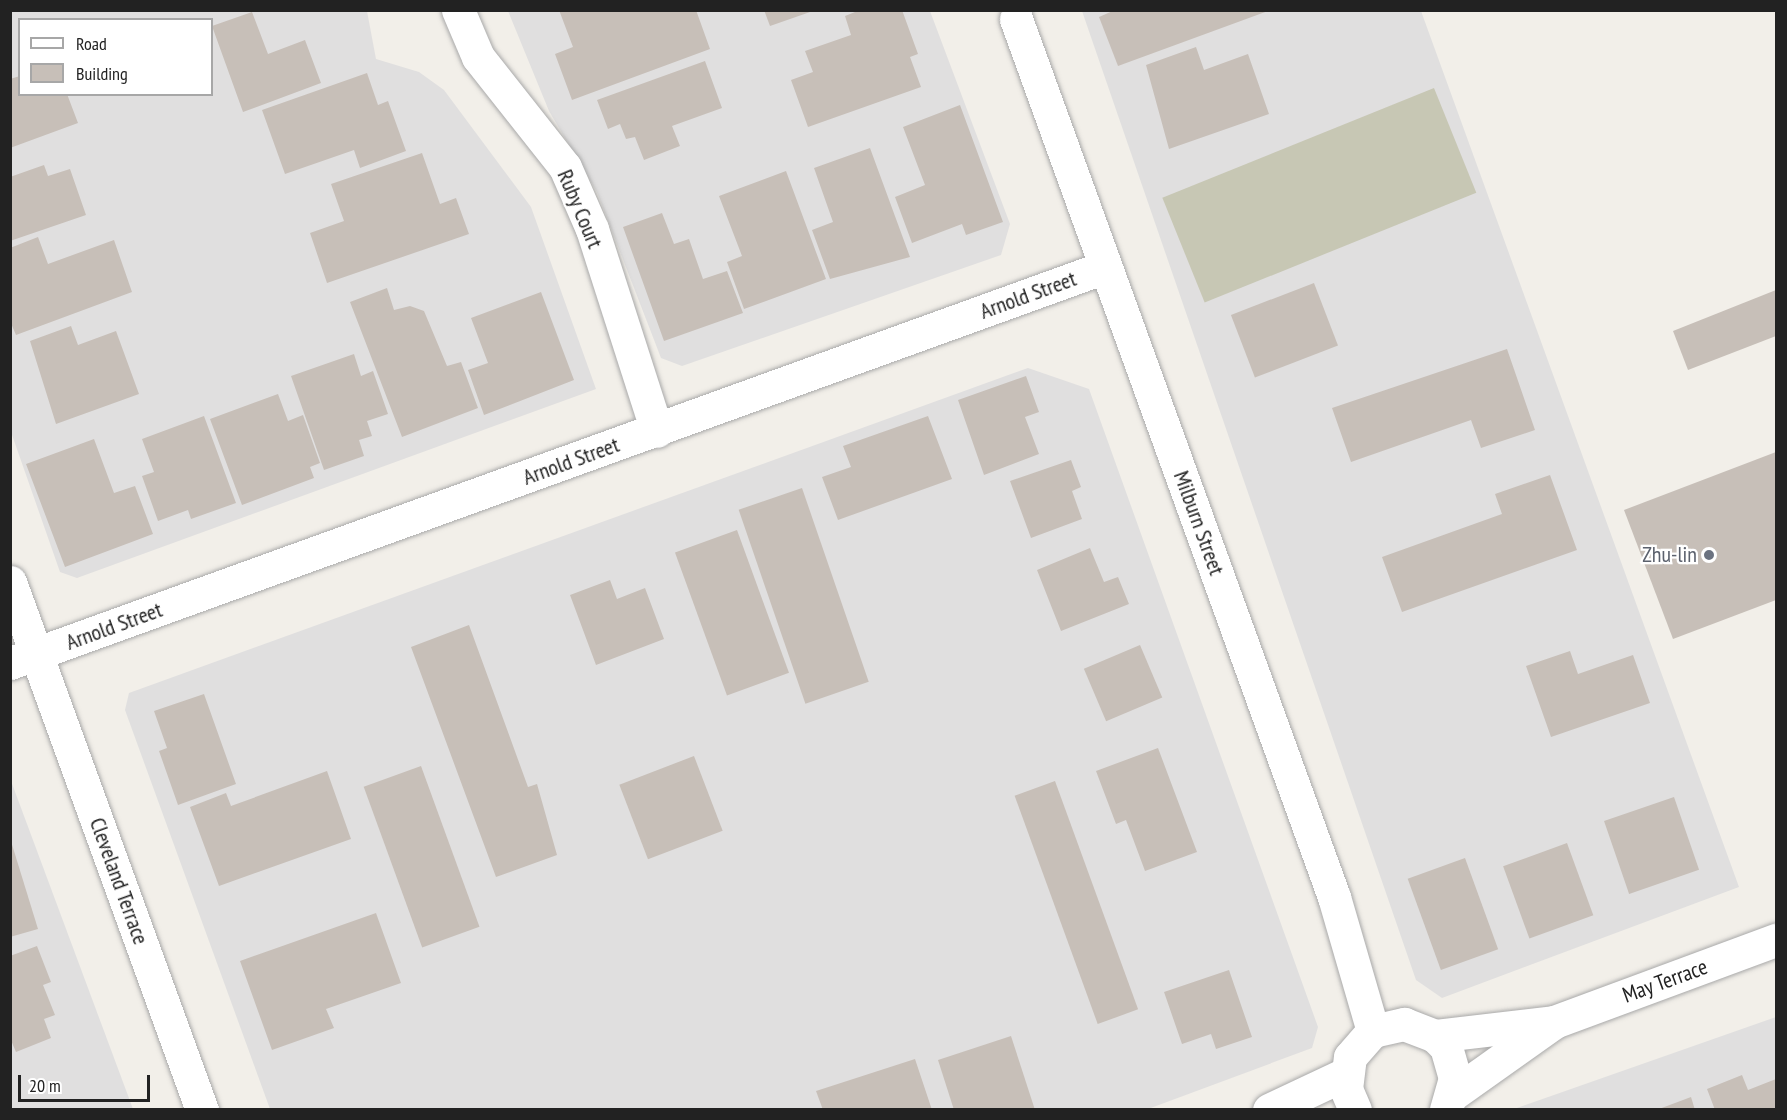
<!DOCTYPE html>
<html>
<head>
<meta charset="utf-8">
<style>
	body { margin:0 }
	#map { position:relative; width:1787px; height:1120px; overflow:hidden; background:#f2efe9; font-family:"PT Sans Narrow",sans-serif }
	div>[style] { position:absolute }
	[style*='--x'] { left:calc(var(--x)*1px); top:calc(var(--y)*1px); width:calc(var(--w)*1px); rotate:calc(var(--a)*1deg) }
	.residential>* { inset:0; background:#e0dfdf }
	.construction>* { inset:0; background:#c7c7b4; transform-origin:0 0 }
	.building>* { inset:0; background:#c7bfb8; transform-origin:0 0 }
	.roads { filter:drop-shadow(0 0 2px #a9a9a9) drop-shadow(0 0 2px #a9a9a9) }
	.minor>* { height:33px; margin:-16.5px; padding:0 16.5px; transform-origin:16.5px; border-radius:16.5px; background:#fff }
	.dots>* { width:16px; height:16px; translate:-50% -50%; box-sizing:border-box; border:3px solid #fff; border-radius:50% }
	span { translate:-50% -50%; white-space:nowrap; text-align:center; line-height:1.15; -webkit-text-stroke:4.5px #fff; paint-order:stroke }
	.street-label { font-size:22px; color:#222 }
	.worship-label { font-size:22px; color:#5b616d }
	.right { translate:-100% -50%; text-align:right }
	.frame { position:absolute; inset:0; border:12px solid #222; pointer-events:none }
	.legend { position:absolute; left:18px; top:18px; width:195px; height:78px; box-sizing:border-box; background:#fff; border:2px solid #a7a7a7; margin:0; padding:8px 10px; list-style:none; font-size:18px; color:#222 }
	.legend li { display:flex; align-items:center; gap:12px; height:30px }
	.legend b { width:30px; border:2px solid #a7a7a7 }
	.scale { position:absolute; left:18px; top:1075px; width:132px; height:27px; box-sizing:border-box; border:3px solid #222; border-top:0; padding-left:8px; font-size:18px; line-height:21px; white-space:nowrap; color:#222; -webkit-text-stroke:4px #fff; paint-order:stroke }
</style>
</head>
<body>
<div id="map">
	<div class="residential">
		<div style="clip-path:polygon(evenodd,10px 11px,367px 11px,376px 59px,419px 72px,444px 90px,531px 207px,596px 389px,77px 578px,60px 572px,11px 432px,10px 11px,20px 20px,212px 20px,212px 94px,20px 94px,20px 20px)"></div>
		<div style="clip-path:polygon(508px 11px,930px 11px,1010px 224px,1001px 255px,682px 366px,661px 358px,597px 192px,549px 111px)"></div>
		<div style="clip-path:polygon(1082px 11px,1421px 11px,1739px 887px,1442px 998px,1416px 980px)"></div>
		<div style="clip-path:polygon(1028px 368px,1089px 389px,1318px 1027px,1312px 1048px,1148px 1109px,270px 1109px,125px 710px,129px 693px)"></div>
		<div style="clip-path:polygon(11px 781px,133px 1109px,11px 1109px)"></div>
		<div style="clip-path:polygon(1776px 1017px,1776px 1109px,1514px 1109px)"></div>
	</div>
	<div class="construction">
		<div style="left:1434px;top:88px;width:113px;height:293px;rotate:68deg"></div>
	</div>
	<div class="building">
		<div style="clip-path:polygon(559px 10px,696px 10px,710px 49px,572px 100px,555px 54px,573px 47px)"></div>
		<div style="clip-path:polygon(764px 10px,813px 10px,813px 11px,770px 26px)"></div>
		<div style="clip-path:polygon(860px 10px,902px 10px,918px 54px,910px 57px,921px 87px,808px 127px,791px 80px,813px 72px,805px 51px,851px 35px,845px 16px)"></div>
		<div style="clip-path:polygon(1115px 10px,1268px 10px,1268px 11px,1118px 66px,1099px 17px)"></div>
		<div style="clip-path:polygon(252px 12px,268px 54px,305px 40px,321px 83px,243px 112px,212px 26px)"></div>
		<div style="clip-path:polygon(1196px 47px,1204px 70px,1248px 54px,1269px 114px,1169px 149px,1146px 65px)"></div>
		<div style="clip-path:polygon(705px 61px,722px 108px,672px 126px,680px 146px,644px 160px,635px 137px,626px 139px,620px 124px,608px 129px,597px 100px)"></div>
		<div style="clip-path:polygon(367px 73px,378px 105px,388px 101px,406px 151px,360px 168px,354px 150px,285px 174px,262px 110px)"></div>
		<div style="clip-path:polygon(20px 76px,20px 94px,67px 94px,78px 123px,10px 148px,10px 79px)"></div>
		<div style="clip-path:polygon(960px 105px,1003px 222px,966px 235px,962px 224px,912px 243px,895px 197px,925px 185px,903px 127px)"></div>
		<div style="clip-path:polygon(870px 148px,910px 257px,830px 279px,812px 230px,833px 222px,814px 168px)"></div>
		<div style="clip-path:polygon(422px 153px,440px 204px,456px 198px,469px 234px,327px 283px,310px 233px,344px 221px,331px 184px)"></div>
		<div style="clip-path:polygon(44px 165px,48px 176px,70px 169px,86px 215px,10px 241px,10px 177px)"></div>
		<div style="clip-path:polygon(786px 171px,826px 279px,744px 309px,727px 262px,742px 256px,719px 196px)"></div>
		<div style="clip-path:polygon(662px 213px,674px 244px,689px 239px,703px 279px,727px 271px,743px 313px,664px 341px,623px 227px)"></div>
		<div style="clip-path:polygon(38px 237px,48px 264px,114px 240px,132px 292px,16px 335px,10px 321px,10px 248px)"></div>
		<div style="left:1314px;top:283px;width:67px;height:89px;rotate:69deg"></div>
		<div style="clip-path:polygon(387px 288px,394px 310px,410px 306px,424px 311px,447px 366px,461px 362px,478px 408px,402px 437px,350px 302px)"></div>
		<div style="clip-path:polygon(1776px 290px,1776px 336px,1688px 370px,1673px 331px)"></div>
		<div style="clip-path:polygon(541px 292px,574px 380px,484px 415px,468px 370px,488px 363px,471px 318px)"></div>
		<div style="clip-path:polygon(71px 326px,78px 345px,116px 331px,139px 394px,56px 424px,30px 341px)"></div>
		<div style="clip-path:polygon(1507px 349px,1535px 430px,1481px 448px,1471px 420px,1351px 462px,1332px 408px)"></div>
		<div style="clip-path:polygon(354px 354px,361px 376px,373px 371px,388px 414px,367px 421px,372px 436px,359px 440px,364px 456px,324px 470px,291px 376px)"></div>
		<div style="clip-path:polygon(1026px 376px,1039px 412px,1025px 417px,1039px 454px,984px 475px,958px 400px)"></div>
		<div style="clip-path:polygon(278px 394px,288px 421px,303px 415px,320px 463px,310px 467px,314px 478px,242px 505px,210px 419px)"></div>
		<div style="clip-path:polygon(204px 416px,236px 503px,191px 519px,188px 510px,158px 521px,142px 476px,154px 472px,142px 439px)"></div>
		<div style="clip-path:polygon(928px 416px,952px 479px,838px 520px,822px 477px,851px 467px,843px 446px)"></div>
		<div style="clip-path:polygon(94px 439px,114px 493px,135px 486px,153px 534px,65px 567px,26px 464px)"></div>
		<div style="clip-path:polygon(1776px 452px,1776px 600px,1673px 639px,1624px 510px)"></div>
		<div style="clip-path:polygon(1071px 460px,1081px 487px,1072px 491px,1082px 519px,1031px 538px,1010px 481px)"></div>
		<div style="clip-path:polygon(1550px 475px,1577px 550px,1402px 612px,1382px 557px,1502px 514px,1495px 494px)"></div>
		<div style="left:802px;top:488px;width:205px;height:67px;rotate:71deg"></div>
		<div style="left:737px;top:530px;width:152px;height:66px;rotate:70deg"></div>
		<div style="clip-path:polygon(1090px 548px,1104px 582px,1118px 577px,1129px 604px,1061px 631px,1037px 570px)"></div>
		<div style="clip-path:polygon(610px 580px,617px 599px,645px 588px,664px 639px,596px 665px,570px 595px)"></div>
		<div style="clip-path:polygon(469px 625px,528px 787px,537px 784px,557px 855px,496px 877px,411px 647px)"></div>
		<div style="left:1140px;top:645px;width:57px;height:61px;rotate:67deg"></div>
		<div style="clip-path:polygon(1570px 651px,1578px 674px,1633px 655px,1650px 703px,1551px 737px,1526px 666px)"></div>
		<div style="clip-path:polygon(204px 694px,236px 784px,178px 805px,159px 751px,167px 748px,154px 711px)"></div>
		<div style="clip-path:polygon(1158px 748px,1197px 852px,1145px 871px,1126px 820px,1116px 824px,1096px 771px)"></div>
		<div style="left:694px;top:756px;width:80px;height:80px;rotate:69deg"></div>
		<div style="left:421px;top:766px;width:171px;height:61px;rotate:70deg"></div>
		<div style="clip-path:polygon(327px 771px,351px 839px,219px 886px,190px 807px,226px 793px,231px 806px)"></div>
		<div style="left:1055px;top:781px;width:243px;height:43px;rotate:70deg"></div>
		<div style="left:1674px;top:797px;width:77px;height:74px;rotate:71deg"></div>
		<div style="clip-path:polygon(10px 838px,38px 929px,10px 937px)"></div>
		<div style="left:1567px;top:843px;width:77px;height:68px;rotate:70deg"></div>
		<div style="left:1465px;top:858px;width:97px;height:61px;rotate:70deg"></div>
		<div style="clip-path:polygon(376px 913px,401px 983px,326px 1009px,334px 1028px,272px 1050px,240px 961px)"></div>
		<div style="clip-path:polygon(37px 946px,51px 982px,43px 985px,55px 1015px,44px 1019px,51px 1038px,16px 1052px,10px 1038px,10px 956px)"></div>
		<div style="clip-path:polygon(1229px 970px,1252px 1037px,1216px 1049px,1211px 1034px,1182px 1044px,1164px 992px)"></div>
		<div style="clip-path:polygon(1011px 1036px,1035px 1110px,954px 1110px,938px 1060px)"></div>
		<div style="clip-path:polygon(915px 1059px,932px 1110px,823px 1110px,816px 1091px)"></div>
		<div style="clip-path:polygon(1742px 1075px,1748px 1090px,1776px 1079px,1776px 1110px,1715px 1110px,1707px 1089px)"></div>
		<div style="clip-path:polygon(1691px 1097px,1695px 1110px,1659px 1110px,1659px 1109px)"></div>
	</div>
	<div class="roads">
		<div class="minor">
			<div style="--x:458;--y:10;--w:51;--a:66.9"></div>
			<div style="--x:478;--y:57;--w:140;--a:51.7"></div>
			<div style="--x:565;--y:167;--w:68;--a:66.5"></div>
			<div style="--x:592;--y:229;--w:212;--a:72.2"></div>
			<div style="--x:1016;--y:19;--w:934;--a:70.09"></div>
			<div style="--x:1334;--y:897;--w:140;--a:73.8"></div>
			<div style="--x:10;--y:582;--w:562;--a:70.02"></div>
			<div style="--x:10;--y:663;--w:1164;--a:-19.88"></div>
			<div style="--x:1435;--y:1036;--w:120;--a:-6.7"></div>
			<div style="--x:1554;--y:1022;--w:237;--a:-20.3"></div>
			<div style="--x:1453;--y:1094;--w:123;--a:-35.4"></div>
			<div style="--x:1269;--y:1110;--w:84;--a:-25.3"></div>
			<div style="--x:1355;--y:1110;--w:23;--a:-113"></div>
			<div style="--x:1346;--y:1089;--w:32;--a:-83"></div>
			<div style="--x:1350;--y:1057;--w:35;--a:-49"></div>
			<div style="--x:1373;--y:1031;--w:32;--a:-13"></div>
			<div style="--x:1404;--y:1024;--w:33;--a:21"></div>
			<div style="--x:1435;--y:1036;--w:16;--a:45"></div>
			<div style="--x:1446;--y:1047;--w:32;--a:74"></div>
			<div style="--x:1455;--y:1078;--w:33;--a:106"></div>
		</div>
	</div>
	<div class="dots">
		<div style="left:1709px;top:555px;background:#6b7280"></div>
	</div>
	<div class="street-label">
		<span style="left:580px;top:209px;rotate:67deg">Ruby Court</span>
		<span style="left:1028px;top:295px;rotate:-20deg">Arnold Street</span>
		<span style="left:571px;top:461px;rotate:-20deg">Arnold Street</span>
		<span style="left:1199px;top:523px;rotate:70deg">Milburn Street</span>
		<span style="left:114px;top:626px;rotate:-20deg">Arnold Street</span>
		<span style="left:119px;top:881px;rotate:70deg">Cleveland Terrace</span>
		<span style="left:1665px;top:981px;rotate:-20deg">May Terrace</span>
	</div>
	<div class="worship-label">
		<span class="right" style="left:1697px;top:555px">Zhu-lin</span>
	</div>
	<div class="frame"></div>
	<ul class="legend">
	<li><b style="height:8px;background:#fff"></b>Road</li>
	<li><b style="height:16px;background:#c7bfb8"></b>Building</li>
	</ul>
	<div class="scale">20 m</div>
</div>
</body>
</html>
